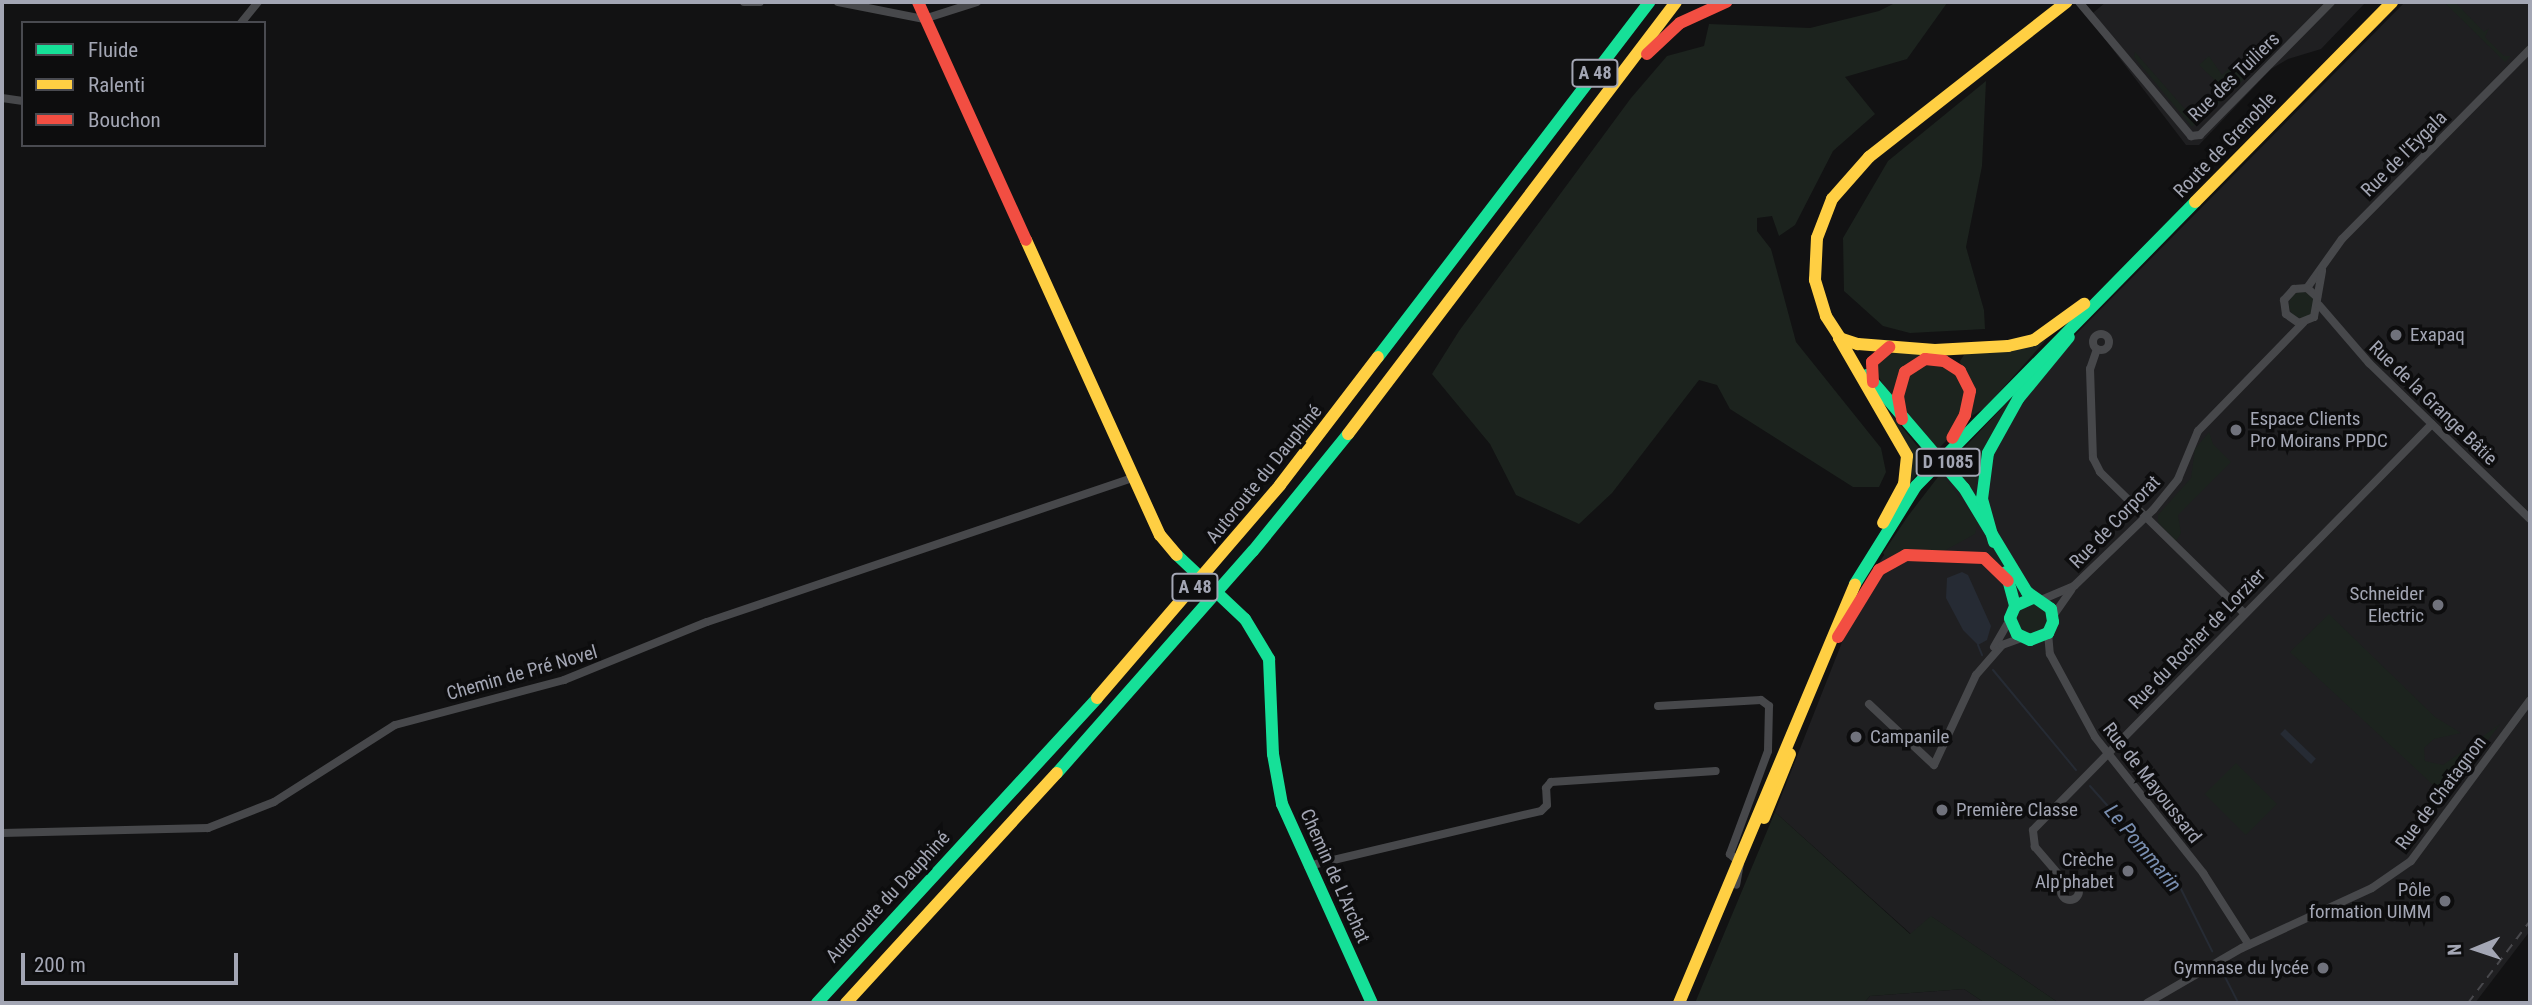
<!DOCTYPE html>
<html>
<head>
<meta charset="utf-8">
<style>
	body { margin:0 }
	#map { position:relative; width:2532px; height:1005px; overflow:hidden; background:#121213; font-family:"Roboto Condensed",sans-serif }
	div>[style] { position:absolute }
	[style*='--x'] { left:calc(var(--x)*1px); top:calc(var(--y)*1px); width:calc(var(--w)*1px); rotate:calc(var(--a)*1deg) }
	.built>* { inset:0; background:#1f1f21 }
	.green>* { inset:0; background:#1c231e; transform-origin:0 0 }
	.round { border-radius:50% }
	.water>* { inset:0; background:#262b34; transform-origin:0 0 }
	.stream>* { height:2px; margin:-1px; padding:0 1px; transform-origin:1px; border-radius:1px; background:#262b34 }
	.street>* { height:8px; margin:-4px; padding:0 4px; transform-origin:4px; border-radius:4px; background:#47484b }
	.street>.ring { margin:-4px; padding:0; box-sizing:content-box; background:none; border:8px solid #47484b; border-radius:50% }
	.fast>* { height:12px; margin:-6px; padding:0 6px; transform-origin:6px; border-radius:6px; background:#16e098 }
	.slow>* { height:12px; margin:-6px; padding:0 6px; transform-origin:6px; border-radius:6px; background:#ffcf43 }
	.jam>* { height:12px; margin:-6px; padding:0 6px; transform-origin:6px; border-radius:6px; background:#f24e42 }
	.rail>* { height:2px; margin-top:-1px; transform-origin:0; background:repeating-linear-gradient(90deg,#48484c 0 9px,transparent 0 16px) }
	.dots>* { width:19px; height:19px; translate:-50% -50%; box-sizing:border-box; border:4px solid #0d0d0e; border-radius:50% }
	span { translate:-50% -50%; white-space:nowrap; text-align:center; line-height:1.15; -webkit-text-stroke:7px #0d0d0e; paint-order:stroke }
	.shield-label span { padding:2px 5px; background:#0d0d0e; border:2px solid; border-radius:5px; -webkit-text-stroke-width:0 }
	.shield-label { font-size:18px; color:#a3a6b4; font-weight:700 }
	.street-label { font-size:19px; color:#a3a6b4 }
	.poi-label { font-size:19px; color:#a3a6b4 }
	.left { translate:0 -50%; text-align:left }
	.right { translate:-100% -50%; text-align:right }
	.water-label { font-size:21px; color:#798eb0; font-style:italic }
	.frame { position:absolute; inset:0; border:4px solid #a3a6b4; pointer-events:none }
	.legend { position:absolute; left:21px; top:21px; width:245px; height:126px; box-sizing:border-box; background:#0d0d0e; border:2px solid #494a50; margin:0; padding:9px 12px; list-style:none; font-size:21px; color:#a3a6b4 }
	.legend li { display:flex; align-items:center; gap:14px; height:35px }
	.legend b { width:35px; border:2px solid #494a50 }
	.north { position:absolute; left:2441px; top:914px; width:70px; height:70px; -webkit-text-stroke:5px #0d0d0e; paint-order:stroke; rotate:268deg; font-size:19px; font-weight:700; line-height:28px; text-align:center; color:#a3a6b4 }
	.north::after { content:''; display:block; margin:auto; width:24px; height:32px; background:#a3a6b4; clip-path:polygon(50% 0,100% 100%,50% 72%,0 100%) }
	.scale { position:absolute; left:21px; top:953px; width:217px; height:32px; box-sizing:border-box; border:4px solid #a3a6b4; border-top:0; padding-left:9px; font-size:21px; line-height:24px; white-space:nowrap; color:#a3a6b4; -webkit-text-stroke:5px #0d0d0e; paint-order:stroke }
</style>
</head>
<body>
<div id="map">
	<div class="built">
		<div style="clip-path:polygon(2106px 2px,2366px 2px,2321px 49px,2288px 59px,2271px 69px,2199px 145px,2186px 145px,2088px 17px)"></div>
		<div style="clip-path:polygon(2405px 2px,2530px 2px,2530px 931px,2475px 1003px,2059px 1003px,1932px 917px,1911px 934px,1775px 812px,1865px 584px,1919px 502px,1991px 420px)"></div>
		<div style="clip-path:polygon(1964px 989px,1985px 1003px,1864px 1003px,1870px 996px)"></div>
	</div>
	<div class="green">
		<div style="clip-path:polygon(1897px 2px,1947px 3px,1907px 59px,1845px 77px,1875px 114px,1833px 151px,1795px 225px,1779px 236px,1772px 216px,1757px 218px,1757px 231px,1771px 249px,1796px 342px,1881px 448px,1886px 472px,1879px 487px,1853px 487px,1730px 409px,1717px 385px,1699px 380px,1612px 493px,1579px 524px,1516px 495px,1490px 444px,1432px 374px,1459px 331px,1631px 98px,1667px 56px,1704px 46px,1709px 24px,1810px 28px,1879px 11px)"></div>
		<div style="clip-path:polygon(2444px 2px,2455px 2px,2484px 32px,2489px 28px,2485px 37px,2504px 56px,2511px 56px,2505px 62px)"></div>
		<div style="clip-path:polygon(2135px 52px,2191px 116px,2219px 88px,2227px 96px,2192px 127px,2134px 57px)"></div>
		<div style="clip-path:polygon(2209px 56px,2222px 75px,2234px 64px,2247px 76px,2229px 94px,2199px 65px)"></div>
		<div style="clip-path:polygon(1986px 81px,1982px 166px,1966px 247px,1984px 310px,1985px 329px,1910px 333px,1883px 326px,1844px 291px,1843px 238px,1888px 161px)"></div>
		<div class="round" style="left:2289px;top:292px;width:26px;height:26px"></div>
		<div style="clip-path:polygon(2046px 340px,1985px 408px,1970px 417px,1960px 361px,1964px 355px)"></div>
		<div style="clip-path:polygon(1886px 353px,1928px 353px,1902px 368px,1892px 401px,1875px 370px)"></div>
		<div style="clip-path:polygon(1937px 364px,1961px 378px,1965px 393px,1965px 406px,1950px 437px,1937px 450px,1907px 417px,1901px 400px,1910px 373px,1921px 366px)"></div>
		<div style="clip-path:polygon(2017px 392px,1982px 453px,1974px 490px,1950px 463px)"></div>
		<div style="clip-path:polygon(1878px 398px,1928px 459px,1908px 486px,1909px 476px)"></div>
		<div style="clip-path:polygon(2209px 432px,2213px 444px,2231px 462px,2178px 515px,2181px 533px,2176px 541px,2158px 522px,2158px 515px,2191px 478px,2195px 449px)"></div>
		<div style="clip-path:polygon(1941px 473px,1978px 522px,1975px 534px,1944px 551px,1914px 549px,1886px 557px,1883px 553px,1908px 516px)"></div>
		<div class="round" style="left:2017px;top:604px;width:30px;height:30px"></div>
		<div style="clip-path:polygon(2329px 614px,2435px 717px,2461px 733px,2434px 739px,2424px 748px,2425px 761px,2443px 765px,2500px 724px,2446px 797px,2290px 652px)"></div>
		<div style="left:2236px;top:763px;width:58px;height:44px;rotate:45deg"></div>
		<div style="clip-path:polygon(1775px 812px,1910px 934px,1931px 916px,2059px 1003px,1985px 1003px,1964px 989px,1870px 996px,1864px 1003px,1695px 1003px)"></div>
	</div>
	<div class="water">
		<div style="clip-path:polygon(1962px 572px,1968px 575px,1991px 626px,1987px 640px,1978px 645px,1963px 630px,1946px 598px,1947px 578px)"></div>
		<div style="left:2285px;top:729px;width:43px;height:7px;rotate:44deg"></div>
	</div>
	<div class="stream">
		<div style="--x:1978;--y:645;--w:11;--a:68"></div>
		<div style="--x:1993;--y:670;--w:130;--a:50.3"></div>
		<div style="--x:2090;--y:786;--w:135;--a:48.3"></div>
		<div style="--x:2180;--y:887;--w:72;--a:63.4"></div>
		<div style="--x:2221;--y:969;--w:38;--a:63"></div>
	</div>
	<div class="street">
		<div style="--x:744;--y:2;--w:16;--a:0"></div>
		<div style="--x:838;--y:2;--w:88;--a:11.2"></div>
		<div style="--x:924;--y:19;--w:56;--a:-17.8"></div>
		<div style="--x:2079;--y:2;--w:175;--a:50.1"></div>
		<div style="--x:2191;--y:136;--w:9;--a:-6"></div>
		<div style="--x:2200;--y:135;--w:187;--a:-45.4"></div>
		<div style="--x:241;--y:23;--w:27;--a:-51"></div>
		<div style="--x:2;--y:98;--w:21;--a:8"></div>
		<div style="--x:2307;--y:288;--w:60;--a:-54.5"></div>
		<div style="--x:2342;--y:239;--w:267;--a:-45.3"></div>
		<div style="--x:2317;--y:297;--w:13;--a:-138"></div>
		<div style="--x:2307;--y:288;--w:13;--a:176"></div>
		<div style="--x:2294;--y:289;--w:15;--a:132"></div>
		<div style="--x:2284;--y:300;--w:14;--a:82"></div>
		<div style="--x:2286;--y:314;--w:16;--a:35"></div>
		<div style="--x:2299;--y:323;--w:16;--a:-22"></div>
		<div style="--x:2314;--y:317;--w:47;--a:-80.1"></div>
		<div style="--x:2319;--y:305;--w:77;--a:49.2"></div>
		<div style="--x:2369;--y:363;--w:224;--a:44.1"></div>
		<div class="ring" style="left:2093px;top:334px;width:8px;height:8px"></div>
		<div style="--x:2097;--y:349;--w:21;--a:109"></div>
		<div style="--x:2090;--y:369;--w:89;--a:88.1"></div>
		<div style="--x:2093;--y:458;--w:16;--a:63"></div>
		<div style="--x:2100;--y:472;--w:202;--a:44.4"></div>
		<div style="--x:2041;--y:600;--w:36;--a:-23"></div>
		<div style="--x:2074;--y:586;--w:110;--a:-43.9"></div>
		<div style="--x:2153;--y:510;--w:40;--a:-51"></div>
		<div style="--x:2178;--y:479;--w:52;--a:-67.4"></div>
		<div style="--x:2198;--y:431;--w:151;--a:-45.8"></div>
		<div style="--x:2053;--y:616;--w:32;--a:-55"></div>
		<div style="--x:2048;--y:633;--w:21;--a:85"></div>
		<div style="--x:2050;--y:654;--w:94;--a:61.5"></div>
		<div style="--x:2095;--y:737;--w:174;--a:51.5"></div>
		<div style="--x:2203;--y:873;--w:85;--a:57.4"></div>
		<div style="--x:1994;--y:647;--w:32;--a:-60"></div>
		<div style="--x:1869;--y:704;--w:89;--a:43.2"></div>
		<div style="--x:1934;--y:765;--w:99;--a:-65"></div>
		<div style="--x:1976;--y:675;--w:40;--a:-49"></div>
		<div style="--x:2002;--y:645;--w:20;--a:-20"></div>
		<div style="--x:1658;--y:706;--w:103;--a:-3.3"></div>
		<div style="--x:1761;--y:700;--w:10;--a:37"></div>
		<div style="--x:1769;--y:706;--w:45;--a:91.3"></div>
		<div style="--x:1768;--y:751;--w:110;--a:110.3"></div>
		<div style="--x:1730;--y:854;--w:13;--a:42"></div>
		<div style="--x:1740;--y:863;--w:22;--a:100"></div>
		<div style="--x:2;--y:833;--w:206;--a:-1.4"></div>
		<div style="--x:208;--y:828;--w:71;--a:-21.5"></div>
		<div style="--x:274;--y:802;--w:143;--a:-32.5"></div>
		<div style="--x:395;--y:725;--w:175;--a:-14.9"></div>
		<div style="--x:564;--y:680;--w:154;--a:-22.1"></div>
		<div style="--x:707;--y:622;--w:449;--a:-18.7"></div>
		<div style="--x:1308;--y:866;--w:239;--a:-13.3"></div>
		<div style="--x:1541;--y:811;--w:8;--a:-45"></div>
		<div style="--x:1547;--y:805;--w:17;--a:-93"></div>
		<div style="--x:1546;--y:788;--w:8;--a:-50"></div>
		<div style="--x:1551;--y:782;--w:165;--a:-3.8"></div>
		<div class="ring" style="left:2061px;top:882px;width:10px;height:10px"></div>
		<div style="--x:2066;--y:883;--w:48;--a:-130.7"></div>
		<div style="--x:2035;--y:847;--w:17;--a:-97"></div>
		<div style="--x:2033;--y:830;--w:569;--a:-45.5"></div>
		<div style="--x:2147;--y:1003;--w:110;--a:-30.1"></div>
		<div style="--x:2242;--y:948;--w:143;--a:-24.8"></div>
		<div style="--x:2372;--y:888;--w:47;--a:-34.7"></div>
		<div style="--x:2411;--y:861;--w:200;--a:-53.5"></div>
	</div>
	<div class="fast">
		<div style="--x:1378;--y:357;--w:447;--a:-52.6"></div>
		<div style="--x:1867;--y:375;--w:149;--a:49.4"></div>
		<div style="--x:1964;--y:488;--w:122;--a:58.8"></div>
		<div style="--x:2027;--y:592;--w:29;--a:35"></div>
		<div style="--x:2051;--y:609;--w:13;--a:81"></div>
		<div style="--x:2053;--y:622;--w:12;--a:114"></div>
		<div style="--x:2048;--y:633;--w:19;--a:159"></div>
		<div style="--x:2030;--y:640;--w:14;--a:-155"></div>
		<div style="--x:2017;--y:634;--w:17;--a:-114"></div>
		<div style="--x:2010;--y:618;--w:13;--a:-67"></div>
		<div style="--x:2015;--y:606;--w:20;--a:-24"></div>
		<div style="--x:1994;--y:542;--w:45;--a:-105.6"></div>
		<div style="--x:1982;--y:499;--w:46;--a:-82.6"></div>
		<div style="--x:1988;--y:453;--w:62;--a:-60.9"></div>
		<div style="--x:2018;--y:399;--w:80;--a:-50.6"></div>
		<div style="--x:1177;--y:555;--w:93;--a:43.3"></div>
		<div style="--x:1245;--y:619;--w:47;--a:59"></div>
		<div style="--x:1269;--y:659;--w:95;--a:87.6"></div>
		<div style="--x:1273;--y:754;--w:51;--a:79.8"></div>
		<div style="--x:1282;--y:804;--w:218;--a:65.7"></div>
		<div style="--x:2006;--y:572;--w:35;--a:75"></div>
		<div style="--x:1855;--y:584;--w:115;--a:-58.1"></div>
		<div style="--x:1916;--y:486;--w:398;--a:-45.5"></div>
		<div style="--x:1057;--y:773;--w:296;--a:-48.6"></div>
		<div style="--x:1253;--y:551;--w:151;--a:-50.9"></div>
		<div style="--x:817;--y:1003;--w:414;--a:-47.4"></div>
	</div>
	<div class="slow">
		<div style="--x:2195;--y:202;--w:281;--a:-45.4"></div>
		<div style="--x:1026;--y:240;--w:324;--a:65.6"></div>
		<div style="--x:1160;--y:535;--w:26;--a:50"></div>
		<div style="--x:1839;--y:338;--w:20;--a:18"></div>
		<div style="--x:1858;--y:344;--w:77;--a:4.5"></div>
		<div style="--x:1935;--y:350;--w:73;--a:-3.1"></div>
		<div style="--x:2008;--y:346;--w:27;--a:-13"></div>
		<div style="--x:2034;--y:340;--w:62;--a:-35.8"></div>
		<div style="--x:1839;--y:338;--w:136;--a:60"></div>
		<div style="--x:1907;--y:456;--w:28;--a:96"></div>
		<div style="--x:1904;--y:484;--w:44;--a:118.3"></div>
		<div style="--x:1846;--y:347;--w:37;--a:-123"></div>
		<div style="--x:1826;--y:316;--w:38;--a:-107"></div>
		<div style="--x:1815;--y:280;--w:42;--a:-87.3"></div>
		<div style="--x:1817;--y:238;--w:42;--a:-69"></div>
		<div style="--x:1832;--y:199;--w:56;--a:-48.6"></div>
		<div style="--x:1869;--y:157;--w:251;--a:-38.1"></div>
		<div style="--x:1348;--y:434;--w:542;--a:-52.79"></div>
		<div style="--x:1097;--y:698;--w:281;--a:-49.3"></div>
		<div style="--x:1280;--y:485;--w:161;--a:-52.6"></div>
		<div style="--x:1764;--y:818;--w:69;--a:-67.9"></div>
		<div style="--x:846;--y:1003;--w:312;--a:-47.5"></div>
		<div style="--x:1679;--y:1003;--w:454;--a:-67.2"></div>
	</div>
	<div class="jam">
		<div style="--x:918;--y:2;--w:261;--a:65.6"></div>
		<div style="--x:1647;--y:54;--w:45;--a:-43.2"></div>
		<div style="--x:1680;--y:23;--w:51;--a:-24.5"></div>
		<div style="--x:1873;--y:382;--w:20;--a:-93"></div>
		<div style="--x:1872;--y:362;--w:23;--a:-41"></div>
		<div style="--x:1902;--y:419;--w:23;--a:-100"></div>
		<div style="--x:1898;--y:396;--w:25;--a:-74"></div>
		<div style="--x:1905;--y:372;--w:24;--a:-33"></div>
		<div style="--x:1925;--y:359;--w:19;--a:6"></div>
		<div style="--x:1944;--y:361;--w:19;--a:32"></div>
		<div style="--x:1960;--y:371;--w:22;--a:63"></div>
		<div style="--x:1970;--y:391;--w:25;--a:102"></div>
		<div style="--x:1965;--y:415;--w:26;--a:119"></div>
		<div style="--x:1838;--y:637;--w:79;--a:-58.5"></div>
		<div style="--x:1879;--y:570;--w:31;--a:-29"></div>
		<div style="--x:1906;--y:555;--w:78;--a:2.2"></div>
		<div style="--x:1984;--y:558;--w:33;--a:44"></div>
	</div>
	<div class="rail">
		<div style="--x:2468;--y:1003;--w:103;--a:-52.9"></div>
	</div>
	<div class="dots">
		<div style="left:2396px;top:335px;background:#70727c"></div>
		<div style="left:2236px;top:430px;background:#70727c"></div>
		<div style="left:2438px;top:605px;background:#70727c"></div>
		<div style="left:1856px;top:737px;background:#70727c"></div>
		<div style="left:1942px;top:810px;background:#70727c"></div>
		<div style="left:2128px;top:871px;background:#70727c"></div>
		<div style="left:2445px;top:901px;background:#70727c"></div>
		<div style="left:2323px;top:968px;background:#70727c"></div>
	</div>
	<div class="shield-label">
		<span style="left:1595px;top:73px">A 48</span>
		<span style="left:1948px;top:462px">D 1085</span>
		<span style="left:1195px;top:587px">A 48</span>
	</div>
	<div class="street-label">
		<span style="left:2234px;top:77px;rotate:-44deg">Rue des Tuiliers</span>
		<span style="left:2225px;top:145px;rotate:-46deg">Route de Grenoble</span>
		<span style="left:2404px;top:154px;rotate:-45deg">Rue de l'Eygala</span>
		<span style="left:2433px;top:403px;rotate:44deg">Rue de la Grange Bâtie</span>
		<span style="left:1264px;top:474px;rotate:-51deg">Autoroute du Dauphiné</span>
		<span style="left:2115px;top:522px;rotate:-46deg">Rue de Corporat</span>
		<span style="left:2197px;top:639px;rotate:-46deg">Rue du Rocher de Lorzier</span>
		<span style="left:522px;top:673px;rotate:-16deg">Chemin de Pré Novel</span>
		<span style="left:2152px;top:783px;rotate:52deg">Rue de Mayoussard</span>
		<span style="left:2441px;top:793px;rotate:-53deg">Rue de Chatagnon</span>
		<span style="left:1335px;top:876px;rotate:66deg">Chemin de L'Archat</span>
		<span style="left:888px;top:897px;rotate:-47deg">Autoroute du Dauphiné</span>
	</div>
	<div class="poi-label">
		<span class="left" style="left:2410px;top:335px">Exapaq</span>
		<span class="left" style="left:2250px;top:430px">Espace Clients<br>Pro Moirans PPDC</span>
		<span class="right" style="left:2424px;top:605px">Schneider<br>Electric</span>
		<span class="left" style="left:1870px;top:737px">Campanile</span>
		<span class="left" style="left:1956px;top:810px">Première Classe</span>
		<span class="right" style="left:2114px;top:871px">Crèche<br>Alp'phabet</span>
		<span class="right" style="left:2431px;top:901px">Pôle<br>formation UIMM</span>
		<span class="right" style="left:2309px;top:968px">Gymnase du lycée</span>
	</div>
	<div class="water-label">
		<span style="left:2143px;top:848px;rotate:50deg">Le Pommarin</span>
	</div>
	<div class="frame"></div>
	<ul class="legend">
	<li><b style="height:9px;background:#16e098"></b>Fluide</li>
	<li><b style="height:9px;background:#ffcf43"></b>Ralenti</li>
	<li><b style="height:9px;background:#f24e42"></b>Bouchon</li>
	</ul>
	<div class="north">N</div>
	<div class="scale">200 m</div>
</div>
</body>
</html>
